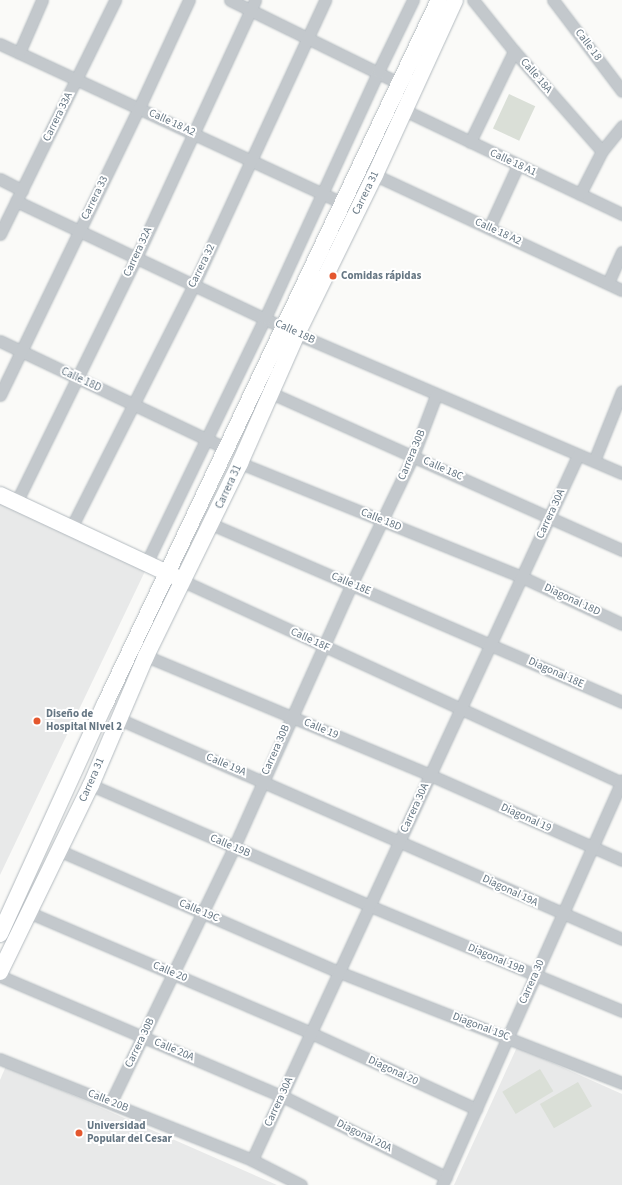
<!DOCTYPE html>
<html>
<head>
<meta charset="utf-8">
<style>
	body { margin:0 }
	#map { position:relative; width:622px; height:1185px; overflow:hidden; background:#fafaf8; font-family:"Source Sans 3",sans-serif }
	div>[style] { position:absolute }
	[style*='--x'] { left:calc(var(--x)*1px); top:calc(var(--y)*1px); width:calc(var(--w)*1px); rotate:calc(var(--a)*1deg) }
	.built>* { inset:0; background:#e8e9e9 }
	.green>* { inset:0; background:#dadfd7; transform-origin:0 0 }
	.roads { filter:drop-shadow(0 0 1px #b3babf) drop-shadow(0 0 1px #b3babf) }
	.street>* { height:11px; margin:-5.5px; padding:0 5.5px; transform-origin:5.5px; border-radius:5.5px; background:#c3c8cc }
	.secondary>* { height:16px; margin:-8px; padding:0 8px; transform-origin:8px; border-radius:8px; background:#fff }
	.dots>* { width:11px; height:11px; translate:-50% -50%; box-sizing:border-box; border:2px solid #fff; border-radius:50% }
	span { translate:-50% -50%; white-space:nowrap; text-align:center; line-height:1.15; -webkit-text-stroke:4px #fff; paint-order:stroke }
	.street-label { font-size:11px; color:#657683 }
	.poi-label { font-size:11px; color:#657683; font-weight:700 }
	.left { translate:0 -50%; text-align:left }
</style>
</head>
<body>
<div id="map">
	<div class="built">
		<div style="clip-path:polygon(0 501px,147px 567px,0 875px)"></div>
		<div style="clip-path:polygon(517px 1047px,622px 1094px,622px 1185px,454px 1185px)"></div>
		<div style="clip-path:polygon(6px 1066px,277px 1185px,0 1185px,0 1080px)"></div>
	</div>
	<div class="green">
		<div style="left:509px;top:94px;width:29px;height:38px;rotate:25deg"></div>
		<div style="left:540px;top:1069px;width:26px;height:44px;rotate:59deg"></div>
		<div style="left:578px;top:1082px;width:28px;height:44px;rotate:60deg"></div>
	</div>
	<div class="roads">
		<div class="street">
			<div style="--x:230;--y:0;--w:188;--a:26.2"></div>
			<div style="--x:473;--y:0;--w:65;--a:51.2"></div>
			<div style="--x:514;--y:51;--w:133;--a:48.7"></div>
			<div style="--x:553;--y:0;--w:114;--a:52.8"></div>
			<div style="--x:0;--y:44;--w:378;--a:24.9"></div>
			<div style="--x:19;--y:53;--w:58;--a:-66.5"></div>
			<div style="--x:404;--y:110;--w:242;--a:25.5"></div>
			<div style="--x:470;--y:142;--w:101;--a:-64.2"></div>
			<div style="--x:375;--y:175;--w:272;--a:25"></div>
			<div style="--x:0;--y:179;--w:25;--a:27"></div>
			<div style="--x:580;--y:194;--w:48;--a:-62.9"></div>
			<div style="--x:602;--y:151;--w:32;--a:-51"></div>
			<div style="--x:16;--y:201;--w:311;--a:25.3"></div>
			<div style="--x:297;--y:334;--w:353;--a:23.2"></div>
			<div style="--x:489;--y:228;--w:69;--a:-65.3"></div>
			<div style="--x:0;--y:234;--w:261;--a:-63.8"></div>
			<div style="--x:608;--y:283;--w:34;--a:-66"></div>
			<div style="--x:0;--y:341;--w:251;--a:25.4"></div>
			<div style="--x:271;--y:393;--w:385;--a:24.1"></div>
			<div style="--x:0;--y:395;--w:319;--a:-64.2"></div>
			<div style="--x:139;--y:108;--w:119;--a:-65.2"></div>
			<div style="--x:594;--y:461;--w:75;--a:-68.2"></div>
			<div style="--x:240;--y:463;--w:304;--a:22"></div>
			<div style="--x:522;--y:577;--w:110;--a:25.2"></div>
			<div style="--x:16;--y:503;--w:273;--a:-63.9"></div>
			<div style="--x:136;--y:258;--w:284;--a:-65.2"></div>
			<div style="--x:211;--y:524;--w:448;--a:23.4"></div>
			<div style="--x:71;--y:528;--w:273;--a:-63.2"></div>
			<div style="--x:194;--y:284;--w:313;--a:-65.2"></div>
			<div style="--x:146;--y:564;--w:273;--a:-64.2"></div>
			<div style="--x:265;--y:318;--w:271;--a:-65.3"></div>
			<div style="--x:378;--y:72;--w:80;--a:-64.1"></div>
			<div style="--x:183;--y:581;--w:483;--a:24.7"></div>
			<div style="--x:146;--y:656;--w:308;--a:22.7"></div>
			<div style="--x:430;--y:775;--w:210;--a:23.9"></div>
			<div style="--x:119;--y:719;--w:549;--a:23.62"></div>
			<div style="--x:91;--y:785;--w:304;--a:23.4"></div>
			<div style="--x:370;--y:906;--w:273;--a:22.6"></div>
			<div style="--x:58;--y:850;--w:306;--a:23.5"></div>
			<div style="--x:339;--y:972;--w:304;--a:21.4"></div>
			<div style="--x:28;--y:912;--w:308;--a:23.1"></div>
			<div style="--x:311;--y:1033;--w:182;--a:24.7"></div>
			<div style="--x:0;--y:976;--w:306;--a:23.1"></div>
			<div style="--x:282;--y:1096;--w:183;--a:26.3"></div>
			<div style="--x:0;--y:1059;--w:271;--a:21.8"></div>
			<div style="--x:252;--y:1160;--w:55;--a:27"></div>
			<div style="--x:111;--y:1102;--w:283;--a:-64.2"></div>
			<div style="--x:234;--y:847;--w:287;--a:-65.9"></div>
			<div style="--x:351;--y:585;--w:143;--a:-64.3"></div>
			<div style="--x:413;--y:456;--w:65;--a:-69.3"></div>
			<div style="--x:252;--y:1160;--w:777;--a:-65.18"></div>
			<div style="--x:442;--y:1185;--w:443;--a:-66"></div>
		</div>
		<div class="secondary">
			<div style="--x:0;--y:495;--w:196;--a:25"></div>
			<div style="--x:0;--y:934;--w:253;--a:-65.5"></div>
			<div style="--x:105;--y:704;--w:779;--a:-64.62"></div>
			<div style="--x:0;--y:972;--w:208;--a:-64.1"></div>
			<div style="--x:91;--y:785;--w:140;--a:-66.9"></div>
			<div style="--x:146;--y:656;--w:215;--a:-64"></div>
			<div style="--x:240;--y:463;--w:141;--a:-66.2"></div>
			<div style="--x:297;--y:334;--w:177;--a:-63.9"></div>
			<div style="--x:375;--y:175;--w:192;--a:-65.4"></div>
		</div>
	</div>
	<div class="dots">
		<div style="left:333px;top:276px;background:#e4572e"></div>
		<div style="left:37px;top:721px;background:#e4572e"></div>
		<div style="left:79px;top:1133px;background:#e4572e"></div>
	</div>
	<div class="street-label">
		<span style="left:588px;top:45px;rotate:53deg">Calle 18</span>
		<span style="left:536px;top:76px;rotate:49deg">Calle 18A</span>
		<span style="left:58px;top:117px;rotate:-64deg">Carrera 33A</span>
		<span style="left:172px;top:123px;rotate:25deg">Calle 18 A2</span>
		<span style="left:513px;top:163px;rotate:25deg">Calle 18 A1</span>
		<span style="left:366px;top:193px;rotate:-64deg">Carrera 31</span>
		<span style="left:95px;top:198px;rotate:-64deg">Carrera 33</span>
		<span style="left:498px;top:232px;rotate:25deg">Calle 18 A2</span>
		<span style="left:138px;top:252px;rotate:-65deg">Carrera 32A</span>
		<span style="left:202px;top:266px;rotate:-64deg">Carrera 32</span>
		<span style="left:295px;top:332px;rotate:25deg">Calle 18B</span>
		<span style="left:81px;top:380px;rotate:25deg">Calle 18D</span>
		<span style="left:412px;top:455px;rotate:-67deg">Carrera 30B</span>
		<span style="left:443px;top:469px;rotate:24deg">Calle 18C</span>
		<span style="left:229px;top:487px;rotate:-65deg">Carrera 31</span>
		<span style="left:551px;top:514px;rotate:-65deg">Carrera 30A</span>
		<span style="left:381px;top:520px;rotate:22deg">Calle 18D</span>
		<span style="left:351px;top:584px;rotate:23deg">Calle 18E</span>
		<span style="left:572px;top:600px;rotate:25deg">Diagonal 18D</span>
		<span style="left:310px;top:640px;rotate:25deg">Calle 18F</span>
		<span style="left:556px;top:673px;rotate:24deg">Diagonal 18E</span>
		<span style="left:321px;top:729px;rotate:23deg">Calle 19</span>
		<span style="left:276px;top:750px;rotate:-66deg">Carrera 30B</span>
		<span style="left:226px;top:765px;rotate:23deg">Calle 19A</span>
		<span style="left:92px;top:780px;rotate:-66deg">Carrera 31</span>
		<span style="left:415px;top:808px;rotate:-65deg">Carrera 30A</span>
		<span style="left:526px;top:818px;rotate:24deg">Diagonal 19</span>
		<span style="left:230px;top:846px;rotate:23deg">Calle 19B</span>
		<span style="left:510px;top:891px;rotate:25deg">Diagonal 19A</span>
		<span style="left:199px;top:911px;rotate:23deg">Calle 19C</span>
		<span style="left:496px;top:959px;rotate:23deg">Diagonal 19B</span>
		<span style="left:170px;top:972px;rotate:23deg">Calle 20</span>
		<span style="left:532px;top:982px;rotate:-66deg">Carrera 30</span>
		<span style="left:481px;top:1027px;rotate:21deg">Diagonal 19C</span>
		<span style="left:140px;top:1043px;rotate:-64deg">Carrera 30B</span>
		<span style="left:174px;top:1050px;rotate:23deg">Calle 20A</span>
		<span style="left:393px;top:1071px;rotate:25deg">Diagonal 20</span>
		<span style="left:108px;top:1101px;rotate:22deg">Calle 20B</span>
		<span style="left:279px;top:1102px;rotate:-65deg">Carrera 30A</span>
		<span style="left:364px;top:1136px;rotate:26deg">Diagonal 20A</span>
	</div>
	<div class="poi-label">
		<span class="left" style="left:341px;top:276px">Comidas rápidas</span>
		<span class="left" style="left:46px;top:721px">Diseño de<br>Hospital NIvel 2</span>
		<span class="left" style="left:87px;top:1133px">Universidad<br>Popular del Cesar</span>
	</div>
</div>
</body>
</html>
